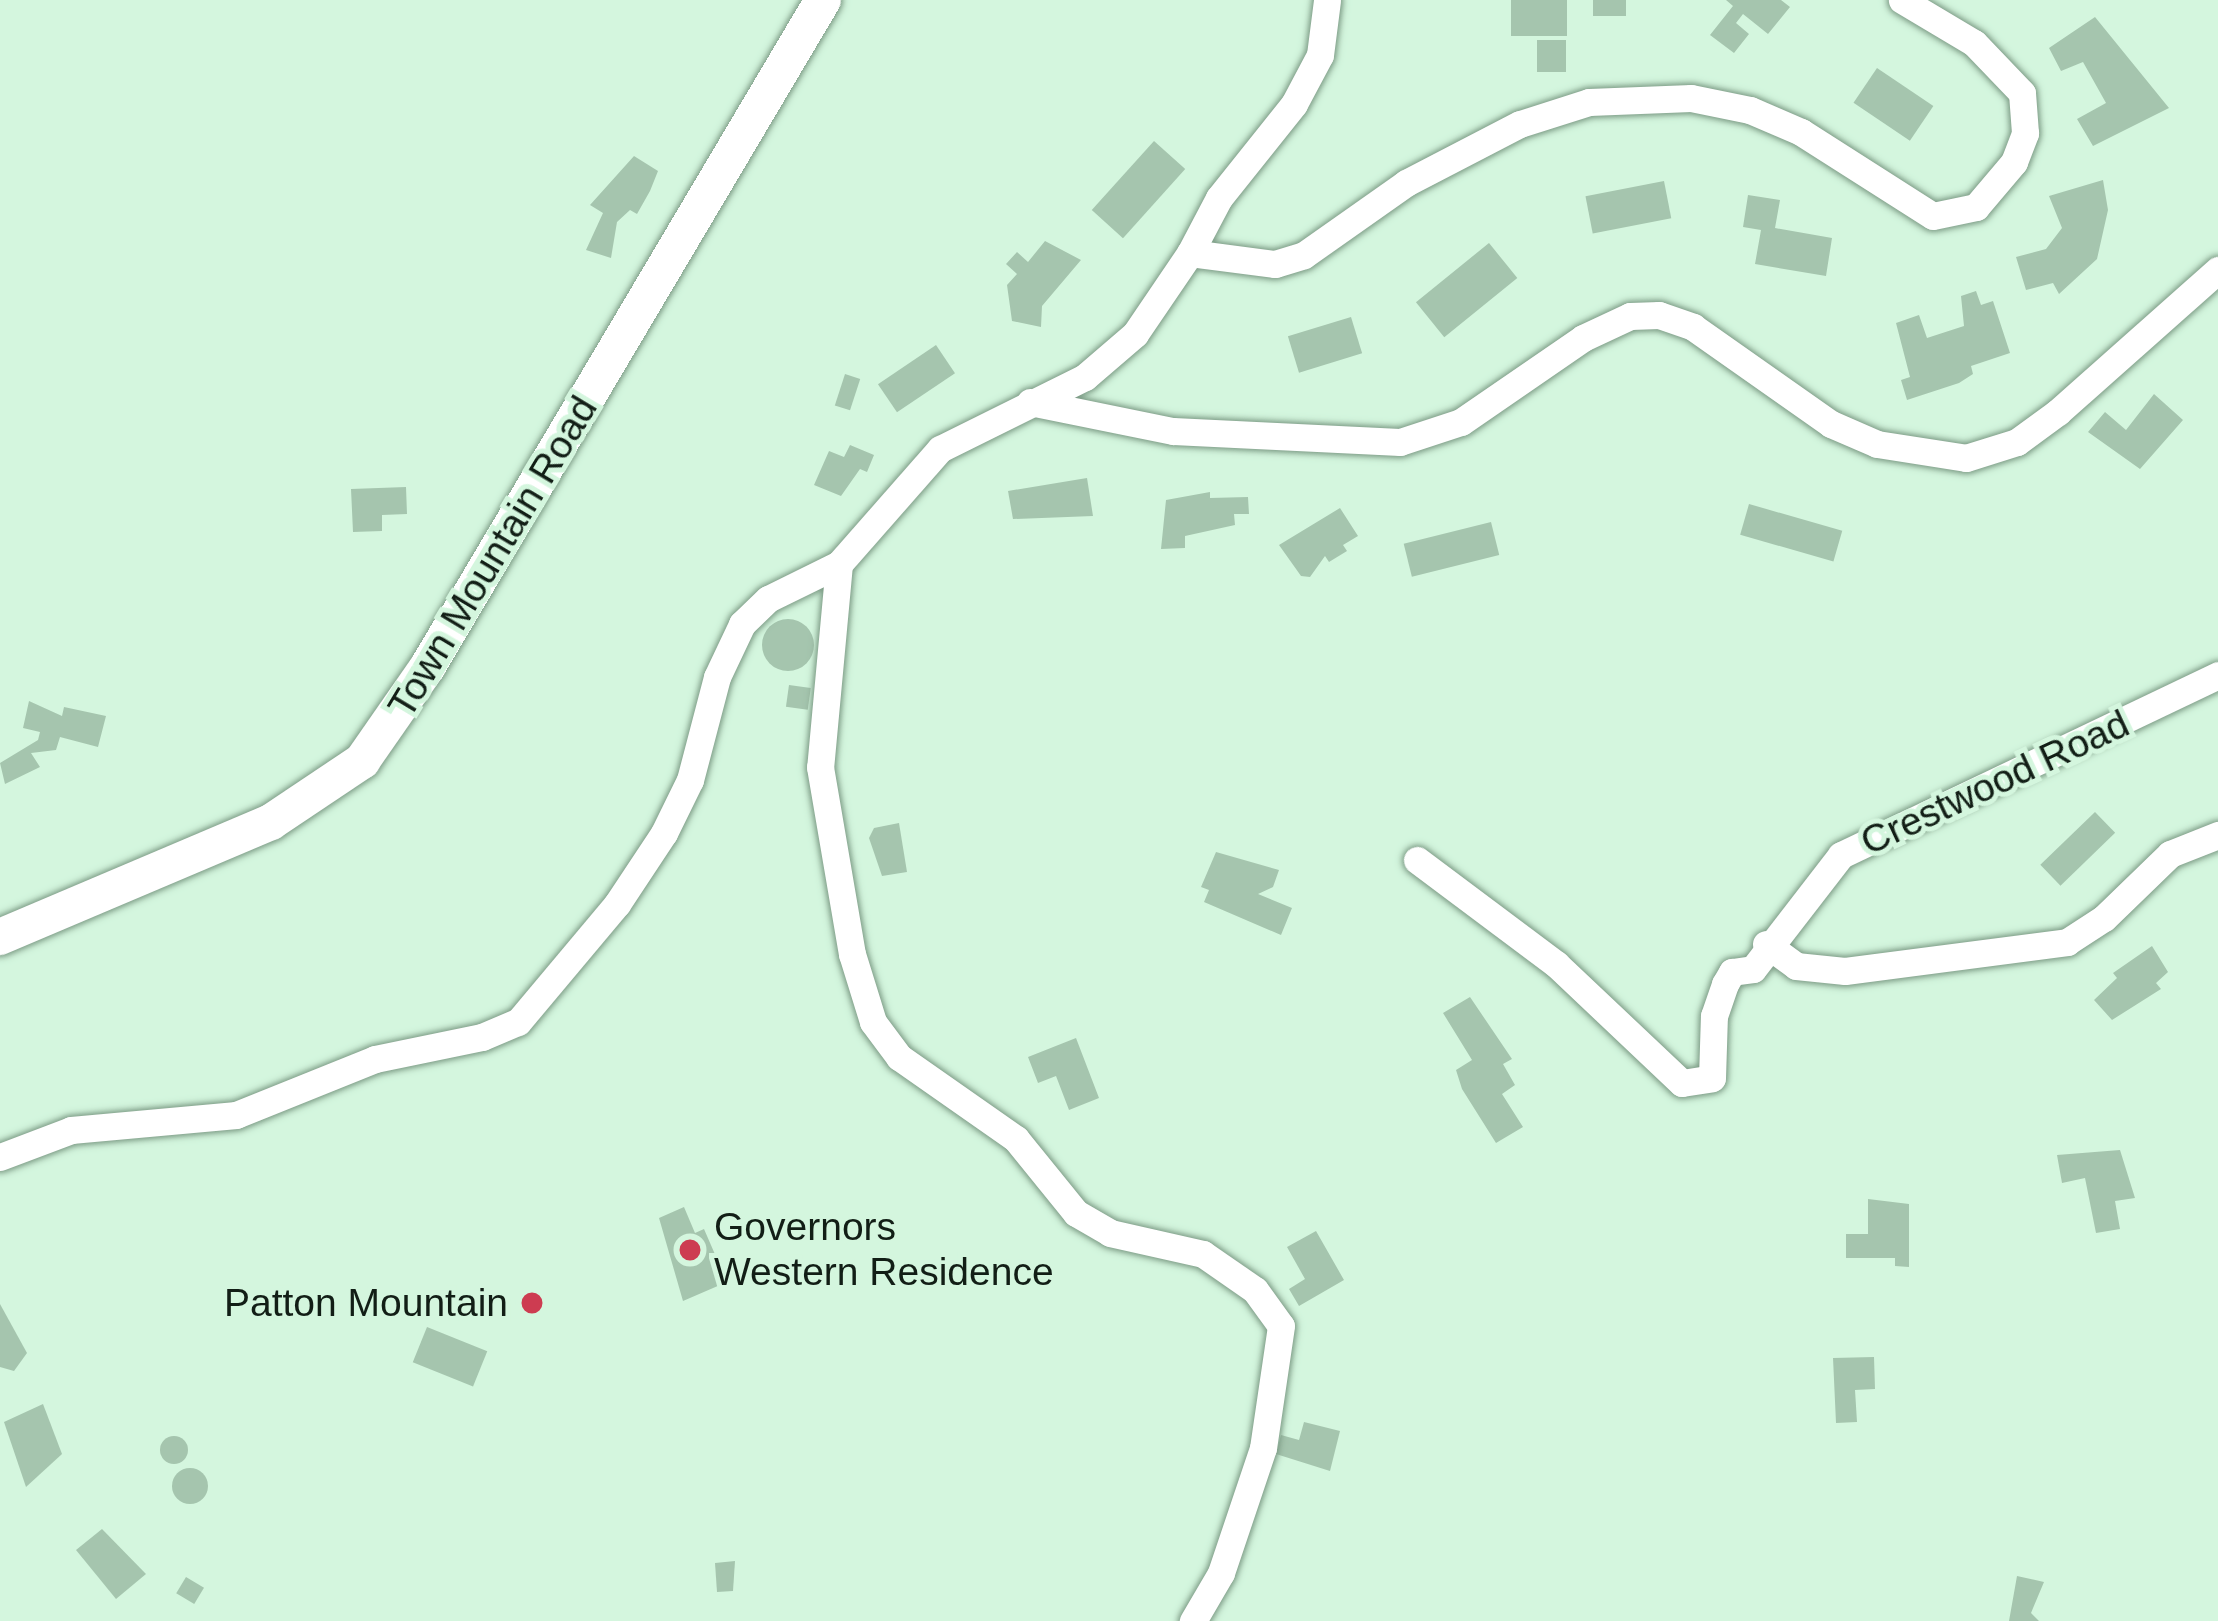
<!DOCTYPE html>
<html>
<head>
<meta charset="utf-8">
<style>
	body { margin:0 }
	#map { position:relative; width:2218px; height:1621px; overflow:hidden; background:#d4f6de; font-family:Arial,sans-serif }
	div>[style] { position:absolute }
	[style*='--x'] { left:calc(var(--x)*1px); top:calc(var(--y)*1px); width:calc(var(--w)*1px); rotate:calc(var(--a)*1deg) }
	.building>* { inset:0; background:#a5c5ae; transform-origin:0 0 }
	.round { border-radius:50% }
	.roads { filter:drop-shadow(0 0 3px #7c9b85) drop-shadow(0 0 3px #7c9b85) }
	.minor>* { height:27px; margin:-13.5px; padding:0 13.5px; transform-origin:13.5px; border-radius:13.5px; background:#fff }
	.major>* { height:36px; margin:-18px; padding:0 18px; transform-origin:18px; border-radius:18px; background:#fff }
	.dots>* { width:33px; height:33px; translate:-50% -50%; box-sizing:border-box; border:6px solid #d4f6de; border-radius:50% }
	span { translate:-50% -50%; white-space:nowrap; text-align:center; line-height:1.15; -webkit-text-stroke:10px #d4f6de; paint-order:stroke }
	.street-label { font-size:39px; color:#121e16 }
	.poi-label { font-size:39px; color:#121e16 }
	.left { translate:0 -50%; text-align:left }
	.right { translate:-100% -50%; text-align:right }
</style>
</head>
<body>
<div id="map">
	<div class="building">
		<div style="left:1511px;top:0;width:56px;height:36px"></div>
		<div style="left:1593px;top:0;width:33px;height:16px"></div>
		<div style="clip-path:polygon(1726px 0,1781px 0,1790px 7px,1768px 34px,1743px 14px,1736px 23px,1749px 34px,1734px 53px,1710px 35px,1733px 6px)"></div>
		<div style="clip-path:polygon(2095px 17px,2169px 108px,2093px 146px,2077px 119px,2106px 103px,2083px 62px,2061px 71px,2049px 48px)"></div>
		<div style="left:1537px;top:40px;width:29px;height:32px"></div>
		<div style="left:1877px;top:68px;width:68px;height:42px;rotate:34deg"></div>
		<div style="left:1154px;top:141px;width:42px;height:93px;rotate:42deg"></div>
		<div style="clip-path:polygon(634px 156px,658px 171px,650px 191px,637px 214px,630px 210px,617px 222px,611px 258px,586px 250px,603px 213px,590px 205px)"></div>
		<div style="clip-path:polygon(2103px 180px,2108px 210px,2097px 259px,2059px 294px,2053px 283px,2026px 290px,2016px 257px,2046px 249px,2062px 228px,2049px 196px)"></div>
		<div style="left:1664px;top:181px;width:38px;height:80px;rotate:79deg"></div>
		<div style="clip-path:polygon(1748px 195px,1780px 200px,1775px 228px,1832px 238px,1826px 276px,1755px 264px,1761px 230px,1743px 227px)"></div>
		<div style="clip-path:polygon(1045px 241px,1081px 260px,1042px 306px,1041px 327px,1012px 321px,1007px 285px,1017px 274px,1006px 264px,1017px 252px,1028px 262px)"></div>
		<div style="left:1489px;top:243px;width:45px;height:94px;rotate:51deg"></div>
		<div style="clip-path:polygon(1976px 291px,1981px 305px,1993px 301px,2010px 353px,1971px 366px,1973px 374px,1959px 383px,1907px 400px,1901px 380px,1910px 377px,1896px 323px,1919px 315px,1927px 338px,1964px 326px,1961px 296px)"></div>
		<div style="left:1351px;top:317px;width:38px;height:66px;rotate:73deg"></div>
		<div style="left:936px;top:345px;width:34px;height:70px;rotate:56deg"></div>
		<div style="left:845px;top:374px;width:16px;height:33px;rotate:18deg"></div>
		<div style="clip-path:polygon(2154px 394px,2183px 420px,2140px 469px,2088px 432px,2105px 412px,2126px 430px)"></div>
		<div style="clip-path:polygon(850px 445px,874px 455px,867px 472px,860px 469px,841px 496px,814px 485px,829px 451px,844px 457px)"></div>
		<div style="clip-path:polygon(1087px 478px,1093px 516px,1013px 519px,1008px 491px)"></div>
		<div style="clip-path:polygon(406px 487px,407px 514px,382px 515px,382px 531px,353px 532px,351px 489px)"></div>
		<div style="clip-path:polygon(1210px 492px,1210px 498px,1248px 497px,1249px 514px,1234px 514px,1235px 525px,1185px 536px,1185px 548px,1161px 549px,1166px 500px)"></div>
		<div style="left:1749px;top:504px;width:97px;height:32px;rotate:16deg"></div>
		<div style="clip-path:polygon(1340px 508px,1358px 536px,1343px 545px,1347px 551px,1329px 562px,1325px 556px,1310px 577px,1301px 576px,1279px 545px)"></div>
		<div style="left:1491px;top:522px;width:34px;height:90px;rotate:76deg"></div>
		<div class="round" style="left:762px;top:619px;width:52px;height:52px"></div>
		<div style="left:789px;top:685px;width:22px;height:22px;rotate:8deg"></div>
		<div style="clip-path:polygon(29px 701px,62px 716px,64px 707px,106px 716px,98px 747px,60px 737px,56px 750px,31px 753px,40px 767px,5px 784px,0 763px,38px 740px,40px 732px,23px 728px)"></div>
		<div style="left:2095px;top:812px;width:29px;height:76px;rotate:46deg"></div>
		<div style="clip-path:polygon(899px 823px,907px 872px,882px 876px,869px 838px,874px 828px)"></div>
		<div style="clip-path:polygon(1216px 852px,1279px 870px,1273px 887px,1258px 894px,1292px 908px,1281px 935px,1204px 902px,1209px 890px,1201px 887px)"></div>
		<div style="clip-path:polygon(2152px 946px,2168px 972px,2156px 983px,2161px 989px,2112px 1020px,2094px 1000px,2117px 978px,2113px 973px)"></div>
		<div style="clip-path:polygon(1470px 997px,1512px 1059px,1503px 1064px,1515px 1085px,1502px 1094px,1523px 1127px,1496px 1143px,1462px 1089px,1456px 1070px,1472px 1060px,1443px 1013px)"></div>
		<div style="clip-path:polygon(1076px 1038px,1099px 1098px,1069px 1110px,1056px 1076px,1038px 1083px,1028px 1057px)"></div>
		<div style="clip-path:polygon(2120px 1150px,2135px 1198px,2115px 1201px,2120px 1229px,2096px 1233px,2085px 1178px,2062px 1183px,2057px 1155px)"></div>
		<div style="clip-path:polygon(1868px 1199px,1909px 1204px,1909px 1267px,1895px 1266px,1895px 1258px,1846px 1258px,1846px 1234px,1868px 1234px)"></div>
		<div style="clip-path:polygon(684px 1207px,695px 1233px,704px 1229px,727px 1282px,683px 1301px,659px 1218px)"></div>
		<div style="clip-path:polygon(1316px 1231px,1344px 1280px,1299px 1306px,1289px 1289px,1305px 1279px,1287px 1247px)"></div>
		<div style="clip-path:polygon(0 1304px,27px 1353px,14px 1371px,0 1367px)"></div>
		<div style="left:427px;top:1327px;width:65px;height:38px;rotate:22deg"></div>
		<div style="clip-path:polygon(1874px 1357px,1875px 1389px,1855px 1390px,1857px 1422px,1836px 1423px,1833px 1358px)"></div>
		<div style="clip-path:polygon(43px 1404px,62px 1454px,26px 1487px,4px 1422px)"></div>
		<div style="clip-path:polygon(1304px 1422px,1340px 1431px,1330px 1471px,1276px 1454px,1281px 1435px,1299px 1440px)"></div>
		<div class="round" style="left:160px;top:1436px;width:28px;height:28px"></div>
		<div class="round" style="left:172px;top:1468px;width:36px;height:36px"></div>
		<div style="clip-path:polygon(102px 1529px,146px 1574px,116px 1599px,76px 1550px)"></div>
		<div style="clip-path:polygon(735px 1561px,733px 1591px,717px 1592px,715px 1563px)"></div>
		<div style="clip-path:polygon(2017px 1576px,2044px 1582px,2031px 1613px,2039px 1621px,2009px 1621px)"></div>
		<div style="left:186px;top:1577px;width:21px;height:19px;rotate:31deg"></div>
	</div>
	<div class="roads">
		<div class="minor">
			<div style="--x:1190;--y:253;--w:62;--a:-62.2"></div>
			<div style="--x:1219;--y:198;--w:120;--a:-51.4"></div>
			<div style="--x:1294;--y:104;--w:55;--a:-62"></div>
			<div style="--x:1320;--y:55;--w:55;--a:-82.7"></div>
			<div style="--x:1030;--y:402;--w:146;--a:11.5"></div>
			<div style="--x:1173;--y:431;--w:227;--a:2.8"></div>
			<div style="--x:1400;--y:442;--w:64;--a:-18.2"></div>
			<div style="--x:1461;--y:422;--w:148;--a:-34.5"></div>
			<div style="--x:1583;--y:338;--w:52;--a:-25.1"></div>
			<div style="--x:1630;--y:316;--w:29;--a:-2"></div>
			<div style="--x:1659;--y:315;--w:36;--a:19"></div>
			<div style="--x:1693;--y:327;--w:169;--a:35.1"></div>
			<div style="--x:1831;--y:424;--w:50;--a:23.5"></div>
			<div style="--x:1877;--y:444;--w:90;--a:8.9"></div>
			<div style="--x:1966;--y:458;--w:53;--a:-17.4"></div>
			<div style="--x:2017;--y:442;--w:51;--a:-36.2"></div>
			<div style="--x:2058;--y:412;--w:214;--a:-41.6"></div>
			<div style="--x:839;--y:564;--w:204;--a:95.3"></div>
			<div style="--x:820;--y:767;--w:190;--a:80.3"></div>
			<div style="--x:852;--y:954;--w:71;--a:72.8"></div>
			<div style="--x:873;--y:1022;--w:44;--a:53.4"></div>
			<div style="--x:899;--y:1057;--w:143;--a:35"></div>
			<div style="--x:1016;--y:1139;--w:95;--a:51"></div>
			<div style="--x:1076;--y:1213;--w:39;--a:30"></div>
			<div style="--x:1110;--y:1233;--w:95;--a:12.7"></div>
			<div style="--x:1203;--y:1254;--w:63;--a:34.7"></div>
			<div style="--x:1255;--y:1290;--w:44;--a:54.2"></div>
			<div style="--x:1281;--y:1326;--w:123;--a:98.4"></div>
			<div style="--x:1263;--y:1448;--w:132;--a:108.6"></div>
			<div style="--x:1221;--y:1573;--w:56;--a:120.3"></div>
			<div style="--x:1417;--y:860;--w:174;--a:36.8"></div>
			<div style="--x:1556;--y:964;--w:173;--a:43.4"></div>
			<div style="--x:1682;--y:1083;--w:30;--a:-9"></div>
			<div style="--x:1712;--y:1078;--w:62;--a:-88.2"></div>
			<div style="--x:1714;--y:1016;--w:34;--a:-71"></div>
			<div style="--x:1725;--y:984;--w:14;--a:-60"></div>
			<div style="--x:1732;--y:972;--w:21;--a:-8"></div>
			<div style="--x:1753;--y:969;--w:144;--a:-52.3"></div>
			<div style="--x:1841;--y:855;--w:418;--a:-25.5"></div>
			<div style="--x:1766;--y:944;--w:37;--a:36"></div>
			<div style="--x:1796;--y:966;--w:49;--a:5.8"></div>
			<div style="--x:1845;--y:971;--w:224;--a:-7.4"></div>
			<div style="--x:2067;--y:942;--w:44;--a:-33"></div>
			<div style="--x:2104;--y:918;--w:92;--a:-44.1"></div>
			<div style="--x:2170;--y:854;--w:52;--a:-21.6"></div>
			<div style="--x:0;--y:1157;--w:76;--a:-20.8"></div>
			<div style="--x:71;--y:1130;--w:166;--a:-5.2"></div>
			<div style="--x:236;--y:1115;--w:150;--a:-21.9"></div>
			<div style="--x:375;--y:1059;--w:109;--a:-11.6"></div>
			<div style="--x:482;--y:1037;--w:39;--a:-23"></div>
			<div style="--x:518;--y:1022;--w:154;--a:-50"></div>
			<div style="--x:617;--y:904;--w:85;--a:-56.5"></div>
			<div style="--x:664;--y:833;--w:59;--a:-63.9"></div>
			<div style="--x:690;--y:780;--w:106;--a:-75.3"></div>
			<div style="--x:717;--y:677;--w:59;--a:-64.7"></div>
			<div style="--x:742;--y:624;--w:36;--a:-44"></div>
			<div style="--x:768;--y:599;--w:79;--a:-26.2"></div>
			<div style="--x:839;--y:564;--w:153;--a:-48.7"></div>
			<div style="--x:940;--y:449;--w:162;--a:-26.4"></div>
			<div style="--x:1085;--y:377;--w:66;--a:-40.7"></div>
			<div style="--x:1135;--y:334;--w:98;--a:-55.8"></div>
			<div style="--x:1190;--y:253;--w:86;--a:7.4"></div>
			<div style="--x:1275;--y:264;--w:30;--a:-17"></div>
			<div style="--x:1304;--y:255;--w:125;--a:-35.2"></div>
			<div style="--x:1406;--y:183;--w:128;--a:-27.4"></div>
			<div style="--x:1520;--y:124;--w:72;--a:-17.7"></div>
			<div style="--x:1589;--y:102;--w:102;--a:-2.2"></div>
			<div style="--x:1691;--y:98;--w:60;--a:11.5"></div>
			<div style="--x:1750;--y:110;--w:56;--a:23.3"></div>
			<div style="--x:1801;--y:132;--w:156;--a:32.5"></div>
			<div style="--x:1933;--y:216;--w:44;--a:-11.8"></div>
			<div style="--x:1976;--y:207;--w:59;--a:-49.8"></div>
			<div style="--x:2014;--y:162;--w:31;--a:-69"></div>
			<div style="--x:2025;--y:133;--w:40;--a:-94.3"></div>
			<div style="--x:2022;--y:93;--w:69;--a:-133.8"></div>
			<div style="--x:1974;--y:43;--w:84;--a:-149.2"></div>
		</div>
		<div class="major">
			<div style="--x:0;--y:937;--w:294;--a:-23"></div>
			<div style="--x:271;--y:822;--w:110;--a:-33.8"></div>
			<div style="--x:362;--y:761;--w:116;--a:-55.2"></div>
			<div style="--x:428;--y:666;--w:774;--a:-59.33"></div>
		</div>
	</div>
	<div class="dots">
		<div style="left:690px;top:1250px;background:#cd3c51"></div>
		<div style="left:532px;top:1303px;background:#cd3c51"></div>
	</div>
	<div class="street-label">
		<span style="left:493px;top:557px;rotate:-59deg">Town Mountain Road</span>
		<span style="left:1995px;top:783px;rotate:-25deg">Crestwood Road</span>
	</div>
	<div class="poi-label">
		<span class="left" style="left:714px;top:1250px">Governors<br>Western Residence</span>
		<span class="right" style="left:508px;top:1303px">Patton Mountain</span>
	</div>
</div>
</body>
</html>
